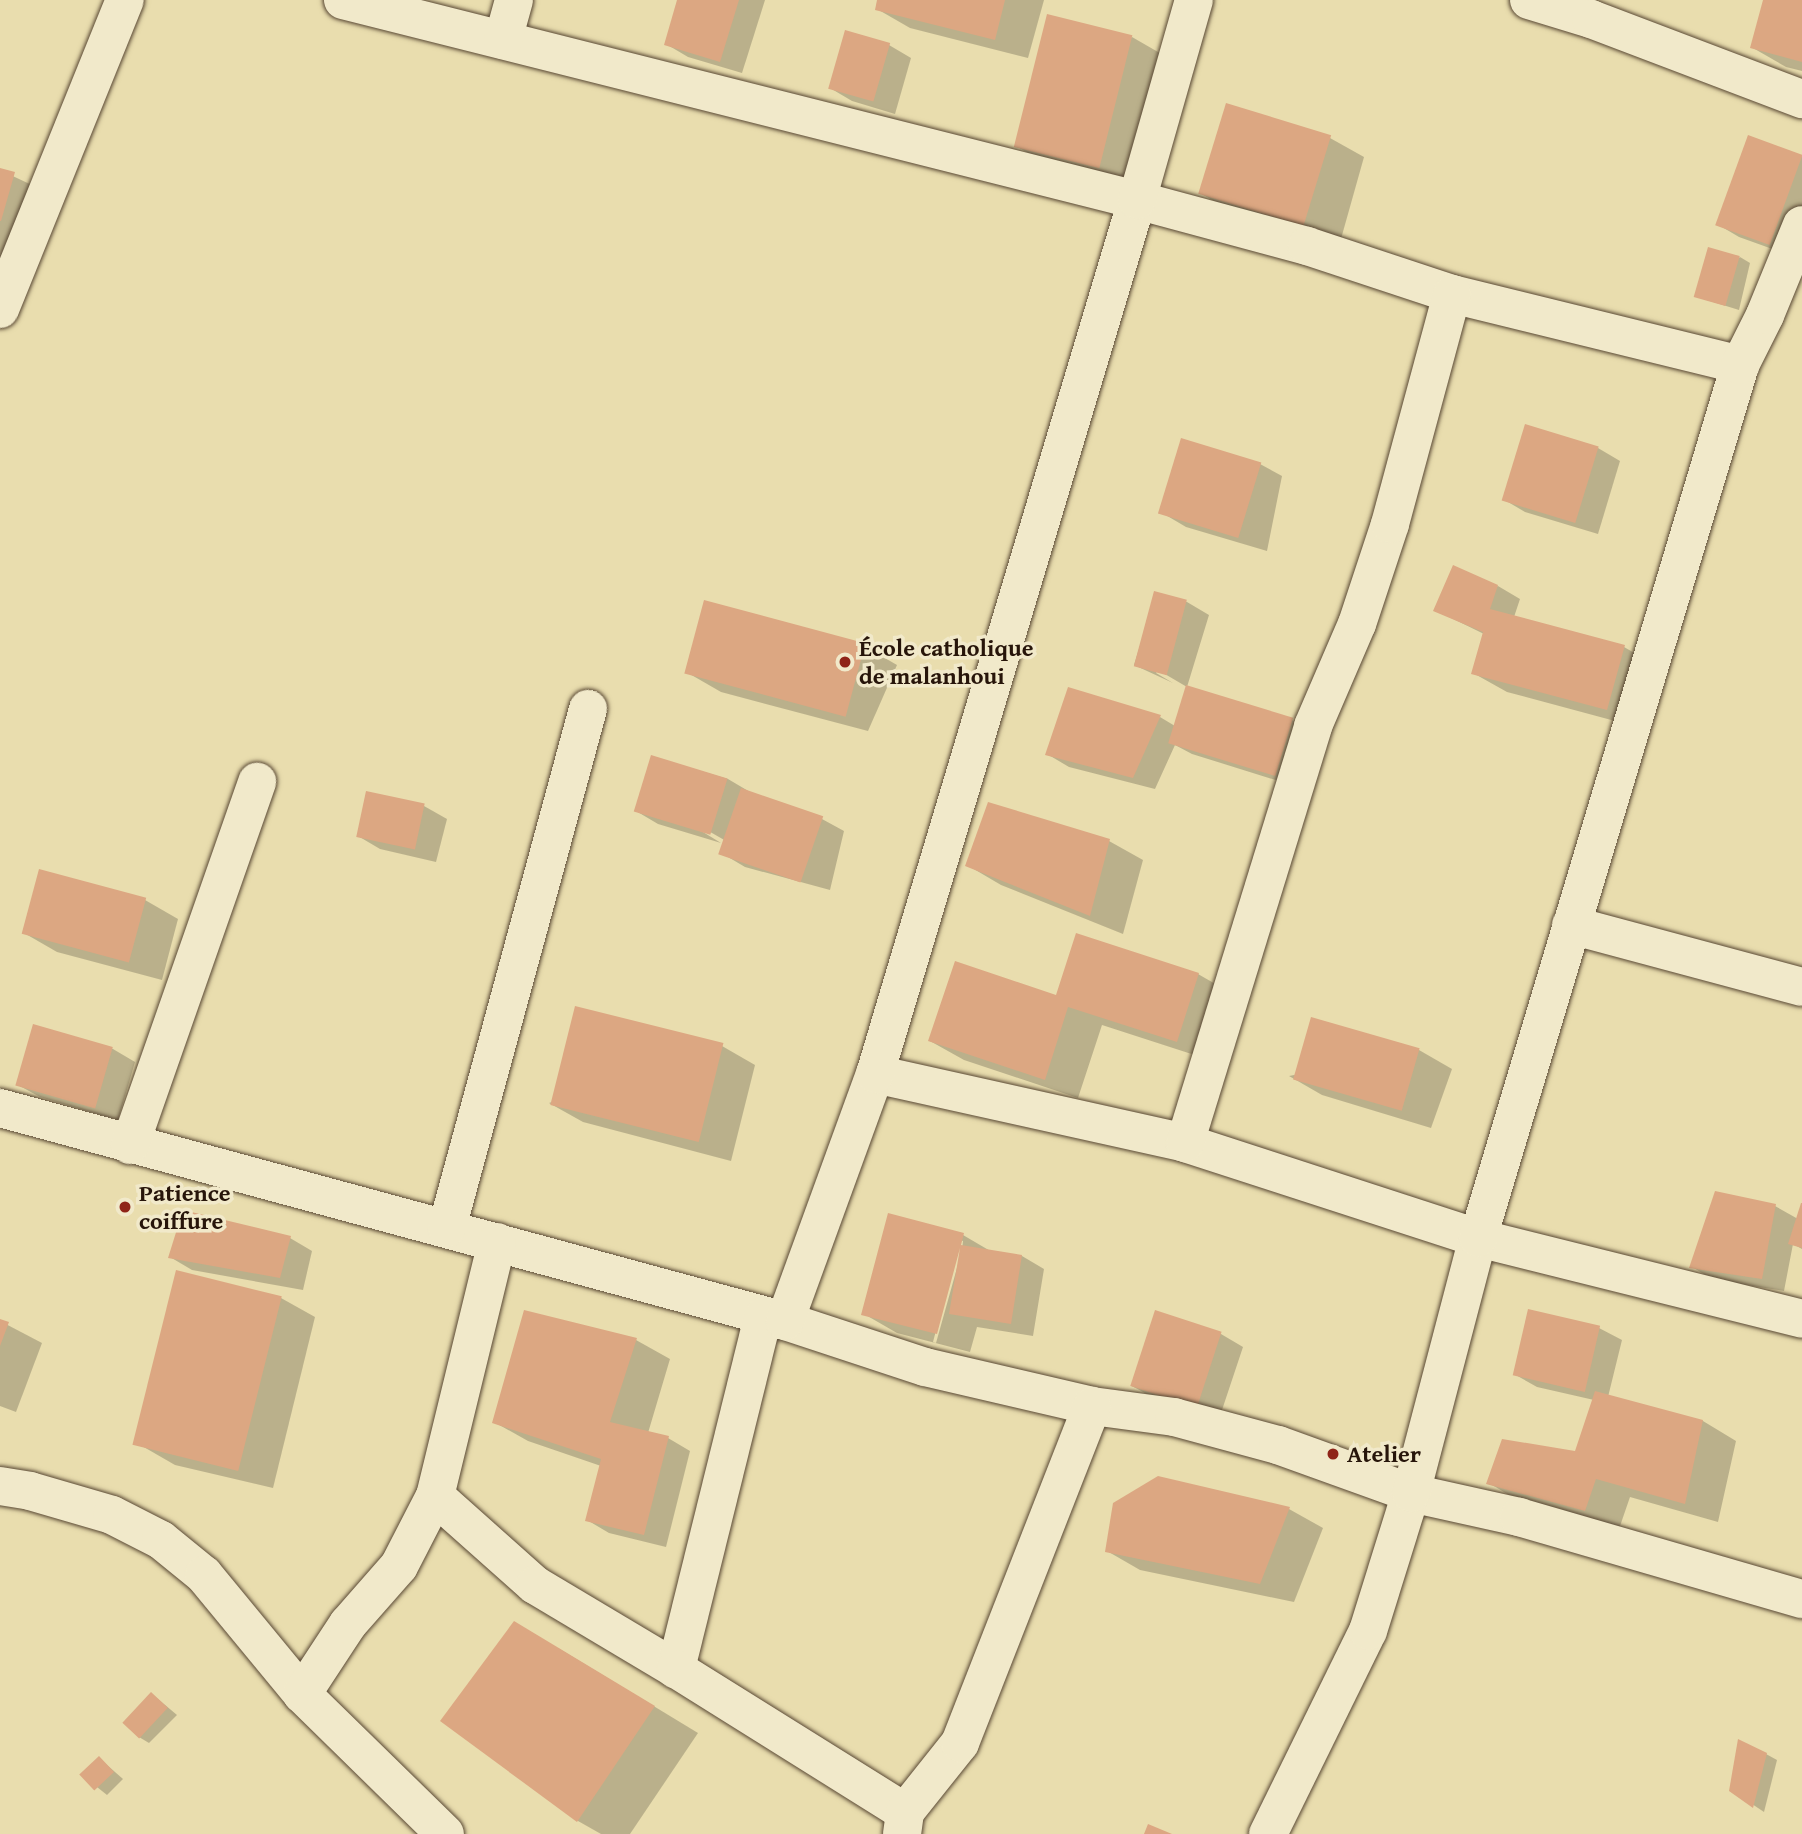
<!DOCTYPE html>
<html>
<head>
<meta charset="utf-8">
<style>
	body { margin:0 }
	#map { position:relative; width:1802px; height:1834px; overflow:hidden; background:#e9ddae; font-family:"Gentium Book Plus",serif }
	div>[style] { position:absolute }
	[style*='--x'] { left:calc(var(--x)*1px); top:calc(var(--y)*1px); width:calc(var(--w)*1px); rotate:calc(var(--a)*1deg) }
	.shadow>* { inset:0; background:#0003 }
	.building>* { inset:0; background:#dca782; transform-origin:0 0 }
	.roads { filter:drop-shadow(0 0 2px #584733) drop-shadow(0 0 2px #584733) }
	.minor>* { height:38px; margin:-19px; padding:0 19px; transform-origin:19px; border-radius:19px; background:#f1e9ca }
	.dots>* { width:19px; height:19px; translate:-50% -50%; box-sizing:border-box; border:4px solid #f1e9ca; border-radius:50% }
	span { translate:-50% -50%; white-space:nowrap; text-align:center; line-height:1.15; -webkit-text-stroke:7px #f1e9ca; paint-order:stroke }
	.poi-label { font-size:24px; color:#27150a; font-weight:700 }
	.left { translate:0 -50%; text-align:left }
</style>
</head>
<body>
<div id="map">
	<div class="shadow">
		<div style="clip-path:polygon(679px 0,765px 0,742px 73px,688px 57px,666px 44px)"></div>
		<div style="clip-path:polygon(879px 0,1044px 0,1028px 58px,910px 28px,877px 9px)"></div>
		<div style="clip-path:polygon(1765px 0,1802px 0,1802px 71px,1786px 67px,1753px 48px)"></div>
		<div style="clip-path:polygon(1132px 37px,1165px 56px,1133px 186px,1049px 165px,1016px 146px)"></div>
		<div style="clip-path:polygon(889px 45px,911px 58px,895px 114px,852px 101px,830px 88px)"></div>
		<div style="clip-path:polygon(1749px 137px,1802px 157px,1802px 230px,1792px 256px,1739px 237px,1717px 224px)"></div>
		<div style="clip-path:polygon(1330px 138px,1364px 157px,1339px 246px,1233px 212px,1200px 193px)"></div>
		<div style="clip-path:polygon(0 170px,36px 187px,0 267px)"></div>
		<div style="clip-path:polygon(1740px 257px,1750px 263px,1739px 310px,1697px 297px)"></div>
		<div style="clip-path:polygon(1598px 448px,1620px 461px,1598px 534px,1525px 512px,1503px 499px)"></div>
		<div style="clip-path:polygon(1260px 464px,1282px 476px,1267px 551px,1186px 527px,1164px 514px)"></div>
		<div style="clip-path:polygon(1498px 586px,1520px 599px,1514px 617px,1624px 647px,1657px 666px,1641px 728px,1507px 692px,1473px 673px,1484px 634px,1435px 610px)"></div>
		<div style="clip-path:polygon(1156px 593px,1187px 602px,1209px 615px,1187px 687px,1292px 720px,1314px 733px,1298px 787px,1192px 754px,1175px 745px,1155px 789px,1069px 767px,1047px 754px,1160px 717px,1175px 726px,1187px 687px,1158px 670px,1156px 673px,1173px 683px,1134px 665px)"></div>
		<div style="clip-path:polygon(864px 646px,897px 665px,868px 731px,721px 692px,688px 673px)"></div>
		<div style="clip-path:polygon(652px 757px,728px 779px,750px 792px,822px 819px,844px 831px,830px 890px,745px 867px,723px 854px,726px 841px,705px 829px,703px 832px,721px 843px,658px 824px,636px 811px)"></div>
		<div style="clip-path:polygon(424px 806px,447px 819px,436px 862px,380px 849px,358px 836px)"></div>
		<div style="clip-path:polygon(1109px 841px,1143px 860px,1123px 934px,1001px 885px,967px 865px)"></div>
		<div style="clip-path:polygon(145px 900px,178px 919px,162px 980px,57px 952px,24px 933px)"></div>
		<div style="clip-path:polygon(1198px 974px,1231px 993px,1210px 1060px,1102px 1025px,1078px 1098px,964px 1060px,930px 1041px,1057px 997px)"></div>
		<div style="clip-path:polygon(34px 1027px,113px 1049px,135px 1062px,118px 1120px,40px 1097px,18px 1085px)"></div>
		<div style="clip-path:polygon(722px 1046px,755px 1065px,731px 1161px,583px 1122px,549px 1103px)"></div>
		<div style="clip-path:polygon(1419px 1050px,1452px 1069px,1431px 1128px,1322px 1095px,1289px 1076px)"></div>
		<div style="clip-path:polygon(1775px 1206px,1798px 1219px,1802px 1207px,1802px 1249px,1793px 1244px,1784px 1291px,1714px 1280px,1692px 1267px)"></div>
		<div style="clip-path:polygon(evenodd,963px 1235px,992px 1252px,1022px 1256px,1044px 1269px,1033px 1336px,977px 1327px,970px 1352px,897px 1333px,864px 1314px,963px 1235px,960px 1240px,963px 1241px,962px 1250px,936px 1343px,933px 1342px,960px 1240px)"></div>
		<div style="clip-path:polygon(290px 1238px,312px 1251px,303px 1290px,192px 1270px,170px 1257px)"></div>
		<div style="clip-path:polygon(281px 1298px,315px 1317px,273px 1488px,175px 1465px,142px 1446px)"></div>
		<div style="clip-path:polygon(525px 1312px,636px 1340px,670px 1359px,648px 1433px,668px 1438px,690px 1451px,666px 1547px,609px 1533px,587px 1520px,601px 1466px,528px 1441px,494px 1422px)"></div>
		<div style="clip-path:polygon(1156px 1313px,1221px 1334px,1243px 1347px,1219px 1419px,1154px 1398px,1132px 1386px)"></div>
		<div style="clip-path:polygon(0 1321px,42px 1343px,16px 1412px,0 1406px)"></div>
		<div style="clip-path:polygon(1599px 1328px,1622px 1340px,1608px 1397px,1703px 1421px,1736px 1441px,1718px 1522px,1630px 1497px,1619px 1529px,1522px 1503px,1489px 1483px,1576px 1453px,1594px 1400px,1537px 1387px,1514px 1374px)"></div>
		<div style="clip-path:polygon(1159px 1478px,1289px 1509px,1323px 1528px,1294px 1602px,1140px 1570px,1107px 1551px)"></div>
		<div style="clip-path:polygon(558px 1648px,698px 1733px,630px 1834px,601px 1834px,578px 1821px,443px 1721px)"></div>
		<div style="clip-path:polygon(152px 1694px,177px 1715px,149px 1743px,139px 1737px)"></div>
		<div style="clip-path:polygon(1766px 1754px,1777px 1760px,1764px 1812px,1731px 1790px)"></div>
		<div style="clip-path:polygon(99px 1758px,123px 1779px,107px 1795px,82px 1775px)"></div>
	</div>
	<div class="building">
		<div style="clip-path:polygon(677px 0,739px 0,720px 62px,664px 45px)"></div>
		<div style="clip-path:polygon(877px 0,1005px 0,995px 40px,875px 10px)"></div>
		<div style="clip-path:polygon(1763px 0,1802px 0,1802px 62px,1750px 48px)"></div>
		<div style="left:1047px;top:14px;width:88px;height:137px;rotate:14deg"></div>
		<div style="left:845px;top:30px;width:47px;height:61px;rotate:16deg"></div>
		<div style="left:1226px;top:103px;width:110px;height:95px;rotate:17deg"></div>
		<div style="left:1748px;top:135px;width:58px;height:96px;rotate:20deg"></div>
		<div style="clip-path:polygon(0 168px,15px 172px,1px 221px,0 221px)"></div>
		<div style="left:1708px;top:247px;width:33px;height:52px;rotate:16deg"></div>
		<div style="left:1525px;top:424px;width:77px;height:80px;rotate:17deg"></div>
		<div style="left:1181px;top:438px;width:84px;height:79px;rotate:17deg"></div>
		<div style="clip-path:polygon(1453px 565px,1498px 585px,1490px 609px,1625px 645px,1607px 710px,1471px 674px,1483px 632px,1433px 611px)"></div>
		<div style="left:1154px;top:591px;width:34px;height:78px;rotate:15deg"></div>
		<div style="left:704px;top:600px;width:167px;height:76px;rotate:15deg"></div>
		<div style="left:1186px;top:685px;width:112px;height:61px;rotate:17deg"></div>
		<div style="clip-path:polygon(1068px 687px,1161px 715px,1133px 778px,1045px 755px)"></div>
		<div style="left:651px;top:755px;width:80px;height:59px;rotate:17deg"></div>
		<div style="left:741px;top:788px;width:87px;height:70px;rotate:19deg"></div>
		<div style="left:366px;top:791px;width:60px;height:47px;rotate:12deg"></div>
		<div style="clip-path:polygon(988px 802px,1110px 839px,1090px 916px,965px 866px)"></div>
		<div style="left:39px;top:869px;width:111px;height:67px;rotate:15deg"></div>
		<div style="clip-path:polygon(1076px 933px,1199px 973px,1177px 1042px,1068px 1007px,1045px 1080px,928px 1041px,955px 961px,1056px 995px)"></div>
		<div style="left:575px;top:1006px;width:153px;height:102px;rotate:14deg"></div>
		<div style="left:1311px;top:1017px;width:113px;height:65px;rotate:16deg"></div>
		<div style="left:33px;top:1024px;width:83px;height:64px;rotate:16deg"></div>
		<div style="clip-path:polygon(1715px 1191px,1776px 1204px,1762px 1279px,1689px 1268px)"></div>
		<div style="clip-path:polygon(1801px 1203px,1802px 1203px,1802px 1248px,1788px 1244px)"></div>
		<div style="clip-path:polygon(183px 1210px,291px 1236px,280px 1278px,168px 1258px)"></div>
		<div style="clip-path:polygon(888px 1213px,964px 1233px,961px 1245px,1022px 1255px,1011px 1324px,949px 1314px,960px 1248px,937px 1334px,861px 1315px)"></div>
		<div style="left:176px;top:1270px;width:109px;height:180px;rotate:14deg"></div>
		<div style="left:1528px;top:1309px;width:74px;height:68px;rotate:13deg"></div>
		<div style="clip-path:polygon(524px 1310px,637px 1338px,610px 1422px,669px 1436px,644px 1535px,585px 1521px,601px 1459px,492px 1423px)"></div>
		<div style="left:1155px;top:1310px;width:70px;height:80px;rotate:18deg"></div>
		<div style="clip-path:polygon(0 1319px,9px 1322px,0 1346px)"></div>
		<div style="clip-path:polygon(1595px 1391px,1703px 1420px,1685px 1504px,1596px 1479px,1585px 1511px,1486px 1484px,1502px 1439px,1575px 1451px)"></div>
		<div style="clip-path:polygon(1158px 1476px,1290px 1507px,1260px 1584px,1105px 1552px,1113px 1503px)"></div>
		<div style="clip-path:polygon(514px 1621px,655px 1706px,577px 1822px,440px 1721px)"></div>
		<div style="left:151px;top:1692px;width:23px;height:42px;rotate:43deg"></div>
		<div style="clip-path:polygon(1738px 1739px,1767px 1753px,1753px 1808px,1729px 1791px)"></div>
		<div style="left:99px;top:1756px;width:22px;height:27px;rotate:47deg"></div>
		<div style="clip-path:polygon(1148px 1824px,1172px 1834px,1144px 1834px)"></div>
	</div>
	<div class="roads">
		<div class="minor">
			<div style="--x:343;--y:0;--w:819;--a:14.14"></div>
			<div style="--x:1137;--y:200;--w:176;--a:15.1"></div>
			<div style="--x:1307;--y:246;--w:153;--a:18.3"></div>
			<div style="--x:1452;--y:294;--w:297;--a:13.8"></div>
			<div style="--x:1529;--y:0;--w:65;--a:17"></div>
			<div style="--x:1591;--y:19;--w:226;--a:20.8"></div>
			<div style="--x:503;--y:40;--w:41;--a:-74.6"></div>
			<div style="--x:0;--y:309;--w:333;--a:-68"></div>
			<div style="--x:1571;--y:925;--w:239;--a:15"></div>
			<div style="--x:875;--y:1074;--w:318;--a:12.5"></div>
			<div style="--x:1185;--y:1143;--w:308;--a:18"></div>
			<div style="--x:1478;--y:1238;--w:334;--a:14"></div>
			<div style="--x:0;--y:1108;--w:813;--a:15.18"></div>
			<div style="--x:785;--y:1321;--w:147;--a:18.2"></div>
			<div style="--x:925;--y:1367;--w:171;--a:13.1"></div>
			<div style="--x:1092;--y:1406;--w:83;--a:7.6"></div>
			<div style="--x:1174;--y:1417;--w:108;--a:15.1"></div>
			<div style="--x:1278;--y:1445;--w:141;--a:19.8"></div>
			<div style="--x:1411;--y:1493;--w:111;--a:12.5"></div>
			<div style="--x:1519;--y:1517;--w:295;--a:16.2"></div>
			<div style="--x:1185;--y:1143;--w:436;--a:-72.9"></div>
			<div style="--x:1313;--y:726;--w:111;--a:-66.7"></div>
			<div style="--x:1357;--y:624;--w:105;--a:-71.7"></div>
			<div style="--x:1390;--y:524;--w:238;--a:-74.9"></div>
			<div style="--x:130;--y:1145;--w:385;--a:-70.7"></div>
			<div style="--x:447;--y:1228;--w:538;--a:-74.8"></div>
			<div style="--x:497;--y:1242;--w:261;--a:103.7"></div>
			<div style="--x:435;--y:1496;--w:134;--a:41.7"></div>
			<div style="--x:535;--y:1585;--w:164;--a:30.8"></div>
			<div style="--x:763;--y:1317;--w:363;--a:103.9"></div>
			<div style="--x:676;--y:1669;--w:270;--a:32"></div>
			<div style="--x:785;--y:1321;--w:263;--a:-70"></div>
			<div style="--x:875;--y:1074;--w:912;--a:-73.31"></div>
			<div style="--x:1137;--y:200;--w:208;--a:-74.1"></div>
			<div style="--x:0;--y:1486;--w:30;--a:9"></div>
			<div style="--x:30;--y:1491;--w:85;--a:16.3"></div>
			<div style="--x:112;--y:1515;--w:55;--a:27"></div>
			<div style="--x:161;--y:1540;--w:55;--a:39.1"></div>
			<div style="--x:204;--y:1575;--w:154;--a:50.5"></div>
			<div style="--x:302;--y:1694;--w:200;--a:44.4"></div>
			<div style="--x:302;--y:1694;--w:84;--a:-56.7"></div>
			<div style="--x:348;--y:1624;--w:77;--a:-48.7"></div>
			<div style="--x:399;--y:1566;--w:79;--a:-62.8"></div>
			<div style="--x:902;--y:1834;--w:22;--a:-82"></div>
			<div style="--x:905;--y:1812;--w:88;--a:-51.4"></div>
			<div style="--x:960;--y:1743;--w:362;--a:-68.6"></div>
			<div style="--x:1268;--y:1834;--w:226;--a:-63.8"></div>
			<div style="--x:1368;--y:1631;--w:145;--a:-72.7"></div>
			<div style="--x:1411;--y:1493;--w:264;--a:-75.3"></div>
			<div style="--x:1478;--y:1238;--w:911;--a:-73.29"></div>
			<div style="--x:1740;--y:365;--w:56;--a:-63.4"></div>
			<div style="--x:1765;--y:315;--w:97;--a:-67.7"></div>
		</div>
	</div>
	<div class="dots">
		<div style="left:845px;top:662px;background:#8f2418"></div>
		<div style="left:125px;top:1207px;background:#8f2418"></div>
		<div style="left:1333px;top:1454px;background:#8f2418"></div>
	</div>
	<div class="poi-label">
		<span class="left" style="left:859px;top:662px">École catholique<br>de malanhoui</span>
		<span class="left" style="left:139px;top:1207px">Patience<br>coiffure</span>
		<span class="left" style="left:1347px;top:1454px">Atelier</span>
	</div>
</div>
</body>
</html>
